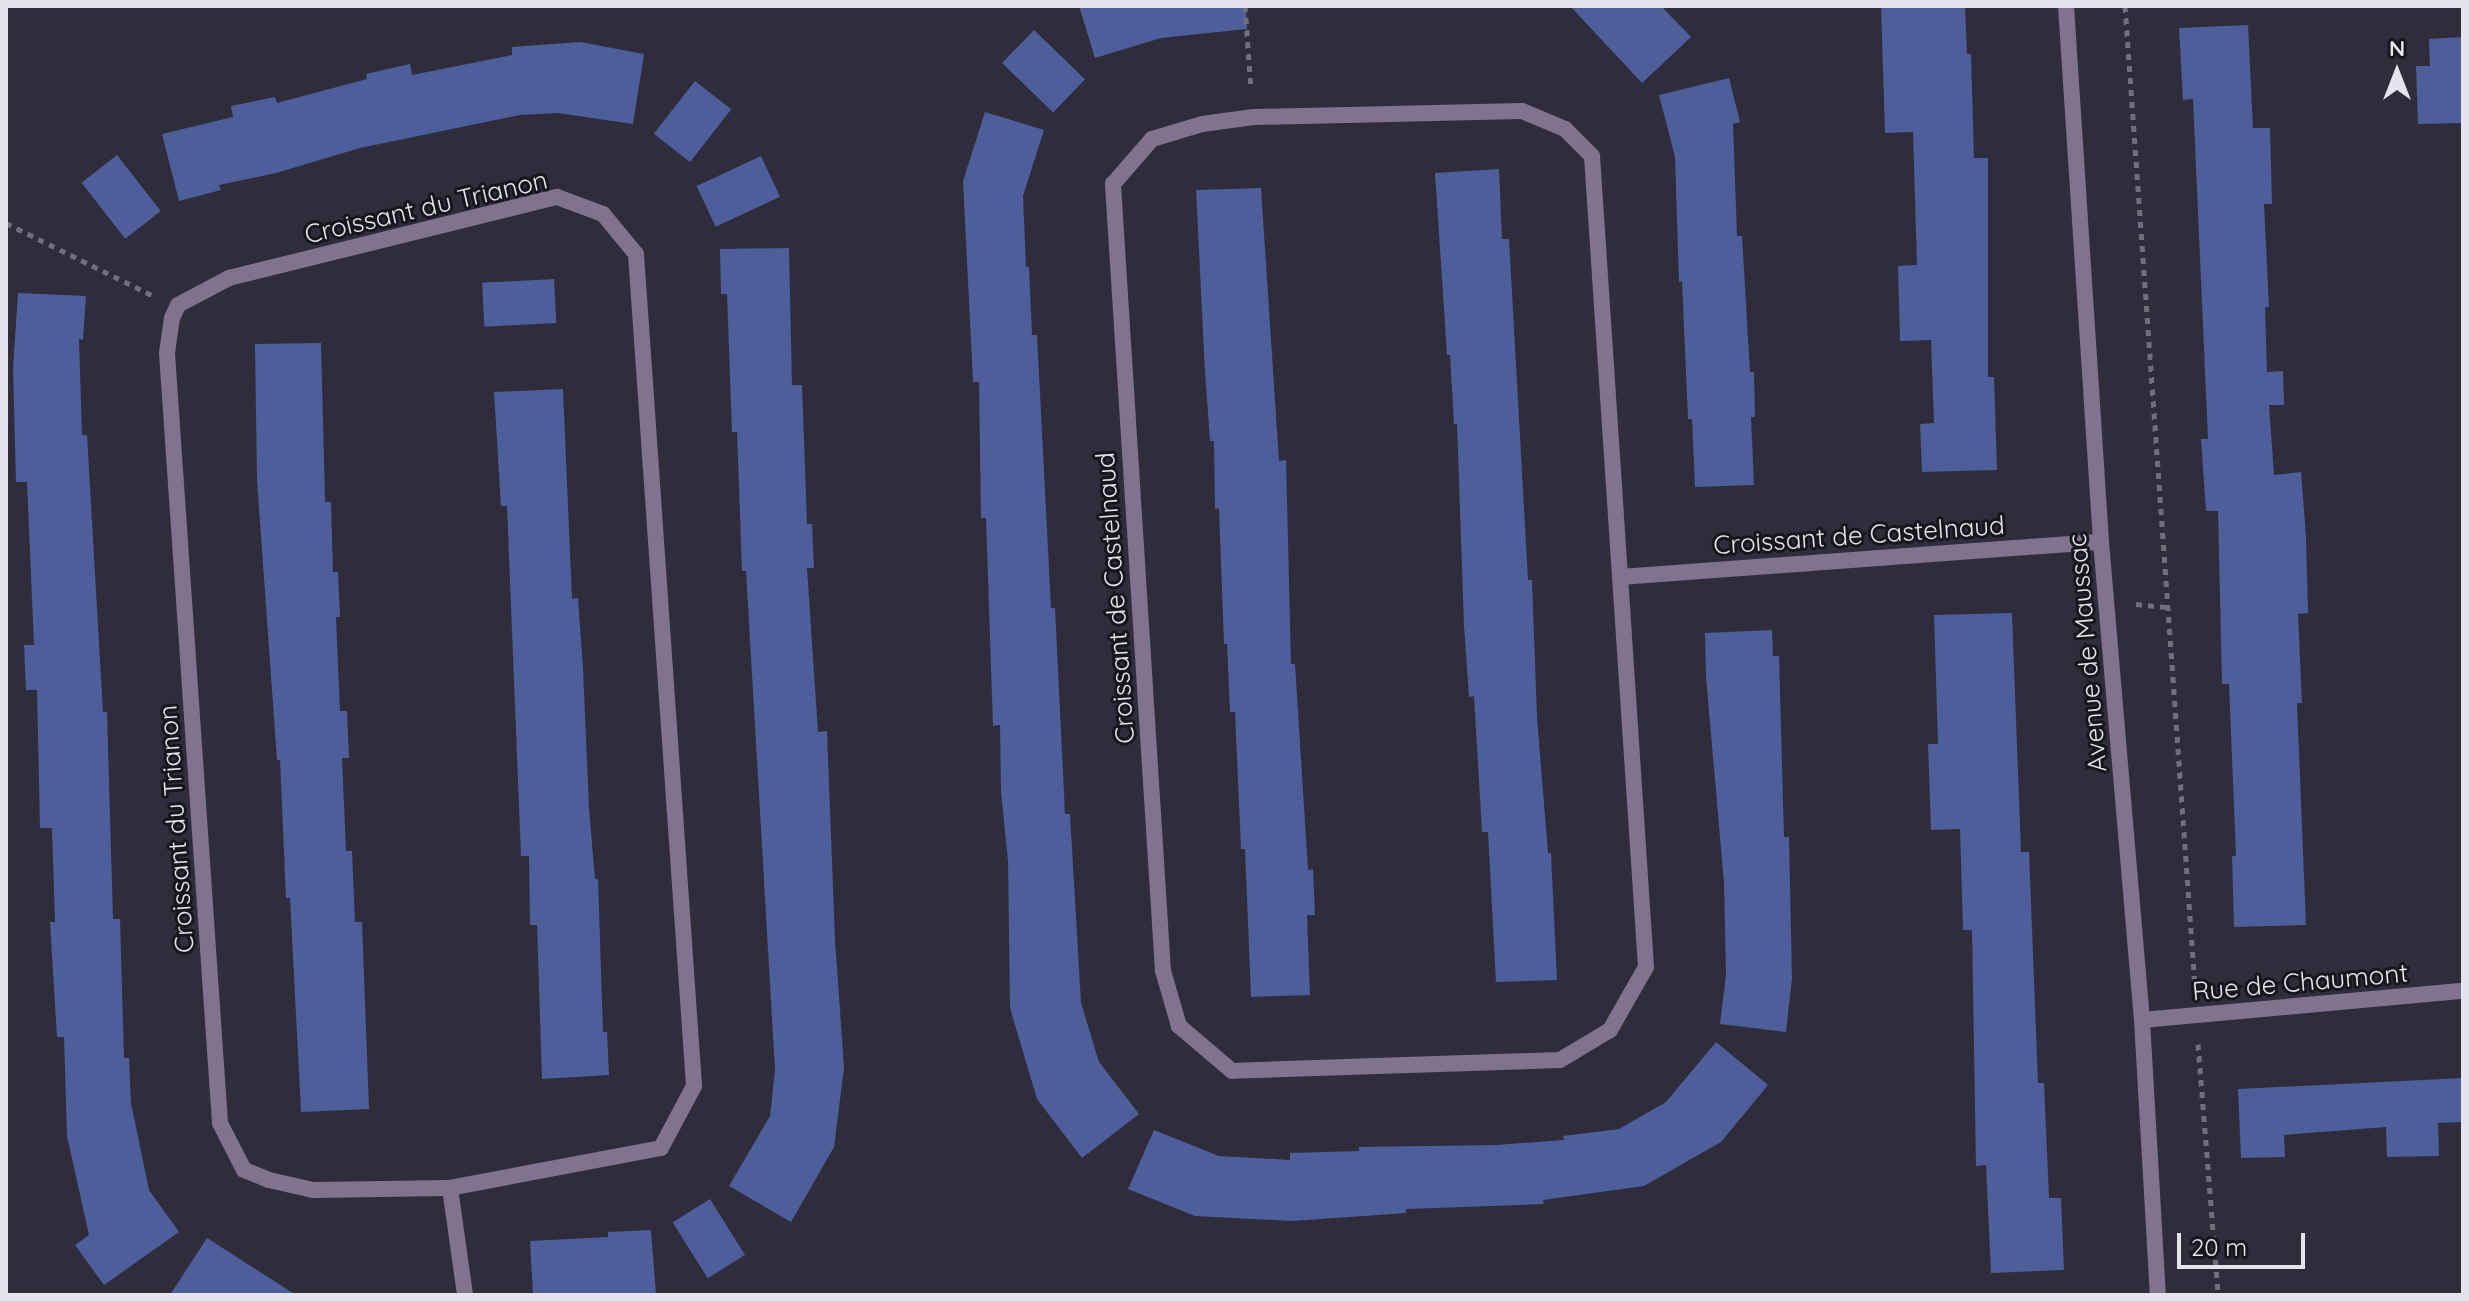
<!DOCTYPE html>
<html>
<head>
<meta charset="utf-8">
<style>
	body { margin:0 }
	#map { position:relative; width:2469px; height:1301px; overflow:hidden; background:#2f2d3c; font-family:Quicksand,sans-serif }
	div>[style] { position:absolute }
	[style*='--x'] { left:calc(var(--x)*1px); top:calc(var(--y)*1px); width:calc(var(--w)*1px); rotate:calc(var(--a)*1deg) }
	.building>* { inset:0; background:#4e5e9a; transform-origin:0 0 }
	.path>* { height:5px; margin-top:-2.5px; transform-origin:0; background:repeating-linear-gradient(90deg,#706f7c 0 6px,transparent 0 12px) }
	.street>* { height:16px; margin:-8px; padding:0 8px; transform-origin:8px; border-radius:8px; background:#81728d }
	span { translate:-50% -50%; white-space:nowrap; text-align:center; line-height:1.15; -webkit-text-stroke:6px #17161d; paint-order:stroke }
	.street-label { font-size:26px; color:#e4e4ed }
	.frame { position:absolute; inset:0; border:8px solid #e4e4ed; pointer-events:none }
	.north { position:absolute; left:2357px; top:32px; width:80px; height:80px; -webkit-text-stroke:6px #17161d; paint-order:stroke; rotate:0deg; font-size:22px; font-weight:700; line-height:32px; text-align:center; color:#e4e4ed }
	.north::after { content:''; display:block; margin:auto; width:28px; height:36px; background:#e4e4ed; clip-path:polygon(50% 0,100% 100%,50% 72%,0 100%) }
	.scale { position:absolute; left:2177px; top:1233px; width:128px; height:36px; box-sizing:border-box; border:4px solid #e4e4ed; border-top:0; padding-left:10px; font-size:24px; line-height:28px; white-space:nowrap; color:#e4e4ed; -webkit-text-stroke:6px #17161d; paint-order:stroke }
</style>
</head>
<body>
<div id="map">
	<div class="building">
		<div style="clip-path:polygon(1079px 6px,1246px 6px,1247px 29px,1161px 38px,1095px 58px)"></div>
		<div style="clip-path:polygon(1570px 6px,1661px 6px,1691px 37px,1642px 83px)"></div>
		<div style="clip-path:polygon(1881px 6px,1965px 6px,1967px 54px,1971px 54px,1974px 158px,1988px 158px,1988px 377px,1994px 377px,1997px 470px,1922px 472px,1920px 424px,1934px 423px,1931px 340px,1900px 341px,1898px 266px,1917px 265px,1913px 132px,1885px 133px)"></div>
		<div style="clip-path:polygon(2248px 25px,2253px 128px,2270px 128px,2272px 204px,2264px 204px,2269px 307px,2265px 307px,2267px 372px,2283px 371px,2284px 405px,2269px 405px,2274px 475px,2301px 472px,2306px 537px,2308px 613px,2298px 614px,2302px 703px,2297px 703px,2306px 925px,2234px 927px,2232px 856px,2236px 856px,2229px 684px,2222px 684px,2218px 511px,2206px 511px,2201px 439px,2208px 439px,2193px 99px,2183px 100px,2179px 28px)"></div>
		<div style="left:1034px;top:30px;width:71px;height:46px;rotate:44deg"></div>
		<div style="clip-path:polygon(2463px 37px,2463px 123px,2418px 124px,2416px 66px,2430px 66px,2429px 39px)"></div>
		<div style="clip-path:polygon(580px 42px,644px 54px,633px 124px,558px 113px,520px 115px,360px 148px,276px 173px,219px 185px,221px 190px,179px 201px,162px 134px,233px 117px,231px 106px,275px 97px,277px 103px,367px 79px,366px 74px,410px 64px,412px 75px,512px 55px,512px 47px)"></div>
		<div style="clip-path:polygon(1729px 78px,1740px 122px,1733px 124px,1737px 236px,1742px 236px,1750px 372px,1754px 372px,1755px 417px,1751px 417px,1754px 485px,1695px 487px,1692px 419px,1688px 419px,1682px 281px,1679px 282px,1675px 157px,1659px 95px)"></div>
		<div style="left:695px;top:81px;width:46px;height:67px;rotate:38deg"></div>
		<div style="clip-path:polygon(985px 112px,1044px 130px,1023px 196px,1026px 267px,1029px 267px,1032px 335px,1037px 335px,1051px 608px,1055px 608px,1065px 814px,1070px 814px,1081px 1003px,1099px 1062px,1139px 1114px,1082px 1158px,1037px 1099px,1010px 1008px,1008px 861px,1001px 792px,1000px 725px,993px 726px,986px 518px,981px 518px,979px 382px,973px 382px,963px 181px)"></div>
		<div style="left:117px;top:155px;width:71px;height:45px;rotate:52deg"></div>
		<div style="left:761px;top:156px;width:45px;height:71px;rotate:65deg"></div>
		<div style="clip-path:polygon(1499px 169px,1502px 239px,1509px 239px,1528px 580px,1532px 580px,1537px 717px,1548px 853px,1551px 853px,1557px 980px,1496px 982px,1488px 832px,1482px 832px,1474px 696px,1469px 697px,1464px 626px,1457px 424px,1454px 424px,1450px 355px,1447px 355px,1435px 173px)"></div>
		<div style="clip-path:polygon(1261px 188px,1279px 461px,1286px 460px,1291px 664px,1295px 664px,1308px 870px,1313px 869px,1315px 915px,1307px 915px,1310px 995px,1251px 997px,1245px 849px,1241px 849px,1235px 712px,1230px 712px,1227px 644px,1224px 644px,1219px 508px,1215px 509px,1214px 441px,1210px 441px,1205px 371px,1196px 190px)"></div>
		<div style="clip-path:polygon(789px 248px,792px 385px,802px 385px,807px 524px,812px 524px,814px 568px,807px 568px,818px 732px,827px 731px,835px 939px,844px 1068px,834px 1147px,791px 1222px,729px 1186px,770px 1116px,775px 1070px,746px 571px,742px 571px,737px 432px,732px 432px,727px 294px,721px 294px,720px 249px)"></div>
		<div style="left:554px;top:279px;width:44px;height:72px;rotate:87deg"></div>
		<div style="clip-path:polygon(18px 293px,86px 296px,83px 340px,79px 339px,82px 435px,87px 435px,103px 712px,107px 712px,113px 919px,120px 919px,124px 1058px,129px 1058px,131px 1103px,149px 1190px,179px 1232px,104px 1285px,75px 1245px,89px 1235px,67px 1136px,64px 1037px,57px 1037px,50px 922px,55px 922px,52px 828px,40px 828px,37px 690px,26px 690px,24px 645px,34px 645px,27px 482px,16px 482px,13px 368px)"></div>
		<div style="clip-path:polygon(321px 343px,325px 502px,331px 502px,333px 572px,338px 572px,340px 617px,336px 617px,340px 711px,347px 711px,349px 758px,342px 758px,346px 851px,352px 851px,355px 922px,362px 922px,369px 1109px,301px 1112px,290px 898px,286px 898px,280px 760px,277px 760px,257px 480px,255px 344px)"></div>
		<div style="clip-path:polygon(563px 389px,572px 599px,578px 598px,583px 668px,589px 808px,595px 879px,598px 879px,603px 1032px,607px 1032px,609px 1075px,542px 1079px,537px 925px,530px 925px,529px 856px,521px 856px,507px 506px,501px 506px,494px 392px)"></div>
		<div style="clip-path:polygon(2012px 613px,2021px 852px,2029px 852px,2038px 1083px,2044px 1083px,2049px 1198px,2061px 1198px,2064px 1270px,1991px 1273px,1986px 1165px,1976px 1166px,1972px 930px,1963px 930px,1960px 829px,1931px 830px,1928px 744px,1938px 744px,1934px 615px)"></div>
		<div style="clip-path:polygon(1772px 630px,1773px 656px,1779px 656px,1784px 837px,1789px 837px,1792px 979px,1786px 1032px,1720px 1024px,1726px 975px,1724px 883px,1706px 677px,1705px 633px)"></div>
		<div style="clip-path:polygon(1716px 1042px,1768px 1085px,1721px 1142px,1644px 1186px,1543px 1200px,1544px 1204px,1406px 1209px,1406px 1213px,1292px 1221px,1195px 1216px,1128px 1189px,1154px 1130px,1219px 1156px,1290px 1160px,1290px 1153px,1359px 1151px,1359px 1147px,1496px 1145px,1564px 1140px,1563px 1136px,1619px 1129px,1666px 1102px)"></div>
		<div style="clip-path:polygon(2463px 1078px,2463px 1122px,2438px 1123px,2439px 1156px,2387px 1157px,2386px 1127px,2284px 1135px,2285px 1157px,2241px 1158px,2238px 1089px)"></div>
		<div style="left:710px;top:1199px;width:66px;height:44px;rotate:58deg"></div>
		<div style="clip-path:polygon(651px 1230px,656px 1295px,533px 1295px,530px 1241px,608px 1237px,608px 1232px)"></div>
		<div style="clip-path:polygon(207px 1238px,296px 1295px,170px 1295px)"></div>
	</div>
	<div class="path">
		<div style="--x:1245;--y:6;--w:83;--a:85.9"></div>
		<div style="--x:2125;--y:6;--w:983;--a:85.92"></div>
		<div style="--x:6;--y:223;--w:163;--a:26.3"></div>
		<div style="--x:2136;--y:604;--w:30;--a:6"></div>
		<div style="--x:2198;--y:1044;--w:252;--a:85.4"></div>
	</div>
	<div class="street">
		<div style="--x:2066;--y:6;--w:537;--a:86.26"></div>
		<div style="--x:2101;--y:542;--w:480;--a:85.1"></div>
		<div style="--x:2142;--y:1020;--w:275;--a:86.7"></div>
		<div style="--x:1522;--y:111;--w:47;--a:22.7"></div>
		<div style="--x:1565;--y:129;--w:38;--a:45"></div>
		<div style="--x:1592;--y:156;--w:813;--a:86.19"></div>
		<div style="--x:1646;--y:967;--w:73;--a:119.7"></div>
		<div style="--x:1610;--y:1030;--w:58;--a:149"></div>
		<div style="--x:1560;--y:1060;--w:328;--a:178.1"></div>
		<div style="--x:1232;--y:1071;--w:70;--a:-139.7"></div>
		<div style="--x:1179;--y:1026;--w:57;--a:-106.2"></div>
		<div style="--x:1163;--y:971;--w:789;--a:-93.64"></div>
		<div style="--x:1113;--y:184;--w:60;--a:-49.1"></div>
		<div style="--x:1152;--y:139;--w:52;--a:-16.7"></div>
		<div style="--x:1202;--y:124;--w:52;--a:-7.7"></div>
		<div style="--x:1254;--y:117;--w:268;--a:-1.3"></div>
		<div style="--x:557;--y:197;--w:49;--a:20.3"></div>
		<div style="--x:603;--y:214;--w:52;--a:50.5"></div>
		<div style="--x:636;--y:254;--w:834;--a:86.01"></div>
		<div style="--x:694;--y:1086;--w:70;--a:118"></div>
		<div style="--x:661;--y:1148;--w:215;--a:169.3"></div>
		<div style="--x:450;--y:1188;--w:137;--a:179.2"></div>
		<div style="--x:313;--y:1190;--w:45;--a:-167.2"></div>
		<div style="--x:269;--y:1180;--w:27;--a:-158"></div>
		<div style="--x:244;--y:1170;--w:53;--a:-117.1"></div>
		<div style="--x:220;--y:1123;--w:772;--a:-93.94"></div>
		<div style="--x:167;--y:353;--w:35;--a:-82"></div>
		<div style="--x:172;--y:318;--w:14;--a:-65"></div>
		<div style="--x:178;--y:305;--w:58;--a:-27.9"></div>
		<div style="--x:229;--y:278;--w:338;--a:-13.9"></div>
		<div style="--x:1620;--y:577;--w:482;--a:-4.2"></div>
		<div style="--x:2142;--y:1020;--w:322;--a:-5.2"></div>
		<div style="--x:450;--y:1188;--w:108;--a:82"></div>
	</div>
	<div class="street-label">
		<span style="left:426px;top:207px;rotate:-13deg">Croissant du Trianon</span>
		<span style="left:1859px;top:535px;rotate:-4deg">Croissant de Castelnaud</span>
		<span style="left:1115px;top:598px;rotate:-94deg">Croissant de Castelnaud</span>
		<span style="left:2087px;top:653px;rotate:-95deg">Avenue de Maussac</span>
		<span style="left:176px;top:829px;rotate:-94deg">Croissant du Trianon</span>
		<span style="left:2300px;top:982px;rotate:-5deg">Rue de Chaumont</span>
	</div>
	<div class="frame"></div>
	<div class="north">N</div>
	<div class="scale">20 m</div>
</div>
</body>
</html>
